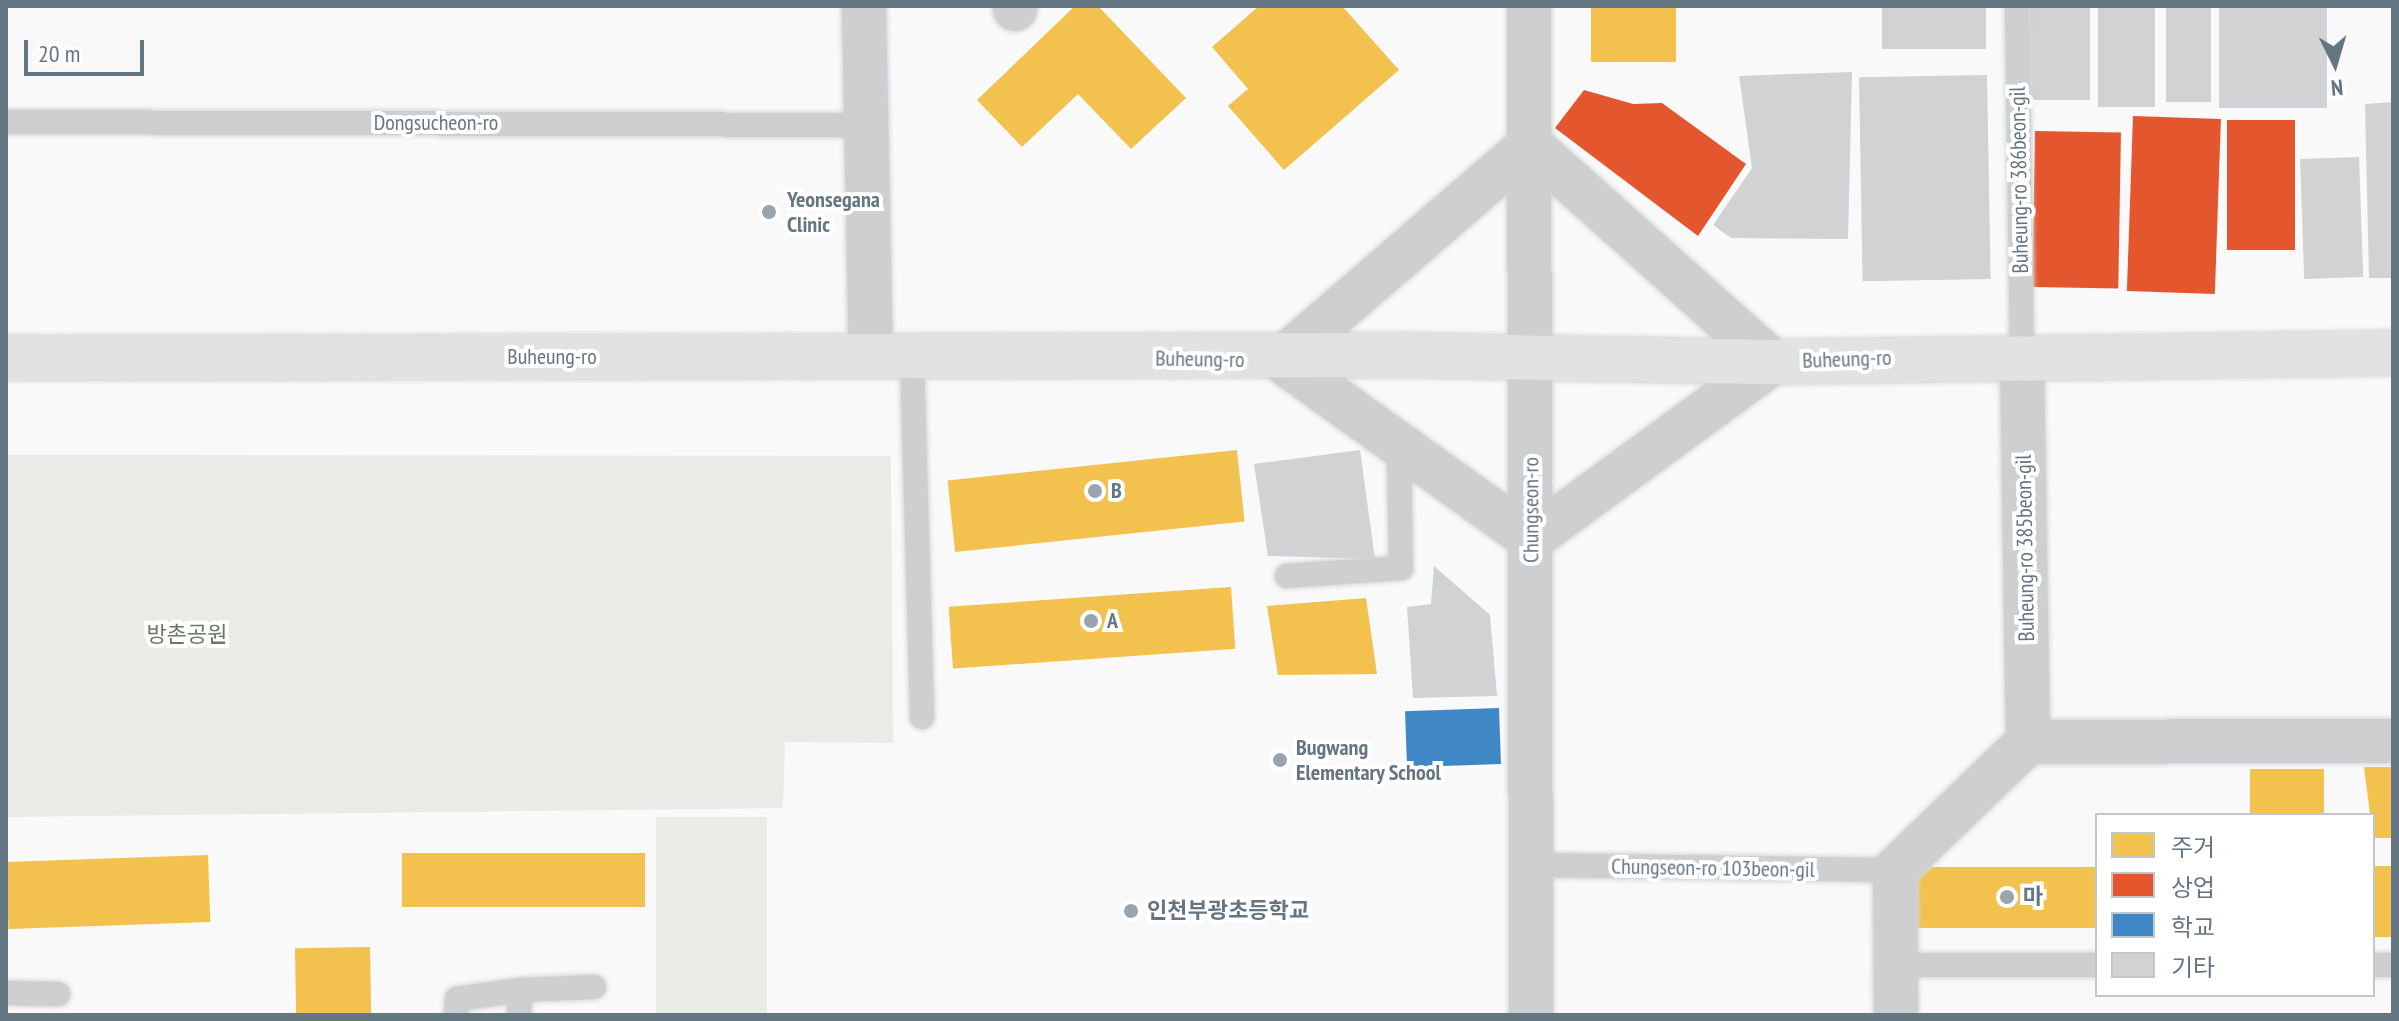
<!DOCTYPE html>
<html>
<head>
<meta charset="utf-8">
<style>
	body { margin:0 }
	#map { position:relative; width:2399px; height:1021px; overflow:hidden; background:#f9f9f9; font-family:"PT Sans Narrow","Noto Sans KR",sans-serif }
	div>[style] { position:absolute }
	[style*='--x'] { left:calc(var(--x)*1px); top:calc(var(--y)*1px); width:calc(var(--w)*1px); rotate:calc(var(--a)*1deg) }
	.green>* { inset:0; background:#e8ebe6; transform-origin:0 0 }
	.homes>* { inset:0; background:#f2c14e; transform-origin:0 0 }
	.shops>* { inset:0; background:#e4572e; transform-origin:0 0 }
	.schools>* { inset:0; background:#3f88c5; transform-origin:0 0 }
	.building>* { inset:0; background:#d0d2d3; transform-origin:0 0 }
	.roads { filter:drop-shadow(0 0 2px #d5d6d7) drop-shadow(0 0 2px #d5d6d7) }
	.service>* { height:24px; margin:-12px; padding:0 12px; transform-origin:12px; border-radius:12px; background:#cecfd0 }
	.minor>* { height:44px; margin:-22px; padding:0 22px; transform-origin:22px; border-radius:22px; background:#cecfd0 }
	.tertiary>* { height:44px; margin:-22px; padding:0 22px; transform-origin:22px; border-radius:22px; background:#cecfd0 }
	.secondary>* { height:44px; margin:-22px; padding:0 22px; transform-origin:22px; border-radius:22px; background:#e1e2e2 }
	.dots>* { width:22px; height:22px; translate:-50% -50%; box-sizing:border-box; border:4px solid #fff; border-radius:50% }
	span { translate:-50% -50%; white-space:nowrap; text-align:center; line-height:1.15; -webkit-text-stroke:8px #fff; paint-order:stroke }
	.street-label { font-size:22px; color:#657683 }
	.poi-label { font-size:22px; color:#657683; font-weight:700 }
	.left { translate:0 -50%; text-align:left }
	.park-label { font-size:22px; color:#687a64 }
	.frame { position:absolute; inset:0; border:8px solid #657683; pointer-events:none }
	.legend { position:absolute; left:2095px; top:813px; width:280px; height:184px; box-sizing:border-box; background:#fff; border:2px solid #c1c8cd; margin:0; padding:10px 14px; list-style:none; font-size:24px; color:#657683 }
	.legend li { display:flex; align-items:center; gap:16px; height:40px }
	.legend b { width:40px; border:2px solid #c1c8cd }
	.north { position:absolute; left:2295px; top:24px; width:80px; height:80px; -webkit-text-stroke:6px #fff; paint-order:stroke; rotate:175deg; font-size:22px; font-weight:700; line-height:32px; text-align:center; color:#657683 }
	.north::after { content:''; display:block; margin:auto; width:28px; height:36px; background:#657683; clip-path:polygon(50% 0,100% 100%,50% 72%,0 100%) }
	.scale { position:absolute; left:24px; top:40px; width:120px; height:36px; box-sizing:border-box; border:4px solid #657683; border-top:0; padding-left:10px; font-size:24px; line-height:28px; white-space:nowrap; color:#657683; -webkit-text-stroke:6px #fff; paint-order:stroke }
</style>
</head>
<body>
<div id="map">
	<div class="green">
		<div style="clip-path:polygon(6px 455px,891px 456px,893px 743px,785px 742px,783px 808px,6px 817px)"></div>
		<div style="left:656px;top:817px;width:111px;height:198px"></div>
	</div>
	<div class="homes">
		<div style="clip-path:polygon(1075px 6px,1098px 6px,1186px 98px,1131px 149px,1078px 94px,1022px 147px,977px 100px)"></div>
		<div style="clip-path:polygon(1259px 6px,1342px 6px,1399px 70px,1284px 170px,1228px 106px,1248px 89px,1212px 47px)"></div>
		<div style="left:1591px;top:6px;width:85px;height:56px"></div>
		<div style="left:1237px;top:450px;width:72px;height:291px;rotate:84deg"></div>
		<div style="left:1231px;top:587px;width:62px;height:283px;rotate:86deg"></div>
		<div style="clip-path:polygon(1366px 598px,1377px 674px,1278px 675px,1267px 606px)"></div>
		<div style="clip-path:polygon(2364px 767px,2393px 767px,2393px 838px,2373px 838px)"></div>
		<div style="left:2324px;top:769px;width:46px;height:74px;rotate:90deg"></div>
		<div style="left:402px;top:853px;width:243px;height:54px"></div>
		<div style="left:208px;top:855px;width:67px;height:202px;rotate:88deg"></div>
		<div style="left:2373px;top:866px;width:20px;height:71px"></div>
		<div style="left:1917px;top:867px;width:180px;height:61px"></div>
		<div style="left:370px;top:947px;width:68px;height:75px;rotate:89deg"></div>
	</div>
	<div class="shops">
		<div style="clip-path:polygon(1584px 90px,1633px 104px,1662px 103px,1746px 164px,1698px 236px,1555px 128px)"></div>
		<div style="left:2133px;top:116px;width:88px;height:175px;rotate:2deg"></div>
		<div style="left:2227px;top:120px;width:68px;height:130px"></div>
		<div style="left:2035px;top:131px;width:86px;height:156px;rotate:1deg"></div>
	</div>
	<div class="schools">
		<div style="left:1499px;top:708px;width:56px;height:94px;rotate:88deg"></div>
	</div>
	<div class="building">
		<div style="left:1882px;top:6px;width:104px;height:43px"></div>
		<div style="left:2025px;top:6px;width:65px;height:94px"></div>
		<div style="left:2098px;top:6px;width:57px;height:101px"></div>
		<div style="left:2166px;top:6px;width:45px;height:96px"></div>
		<div style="left:2219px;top:6px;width:108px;height:102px"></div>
		<div style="clip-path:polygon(1852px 72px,1848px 239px,1731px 238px,1713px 225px,1752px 168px,1739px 76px)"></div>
		<div style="left:1987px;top:75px;width:204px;height:128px;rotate:89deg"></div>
		<div style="clip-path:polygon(2393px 102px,2393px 278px,2369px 278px,2365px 104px)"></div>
		<div style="left:2359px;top:157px;width:120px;height:59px;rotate:88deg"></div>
		<div style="clip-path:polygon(1360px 450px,1375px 559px,1268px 556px,1254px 464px)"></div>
		<div style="clip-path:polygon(1434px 566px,1490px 615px,1497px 696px,1413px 698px,1407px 607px,1431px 604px)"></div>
	</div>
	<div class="roads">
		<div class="service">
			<div style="--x:2017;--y:6;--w:348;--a:89.2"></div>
			<div style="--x:6;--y:122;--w:860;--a:0.2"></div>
			<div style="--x:912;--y:356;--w:361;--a:88.4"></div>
			<div style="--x:1287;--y:576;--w:114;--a:-4"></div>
			<div style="--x:1401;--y:568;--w:120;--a:-91"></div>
			<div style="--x:1531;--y:865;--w:364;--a:0.8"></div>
			<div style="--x:1896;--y:965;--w:201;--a:0"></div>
			<div style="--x:2373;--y:965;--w:20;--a:0"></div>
			<div style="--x:521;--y:990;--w:73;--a:-2.4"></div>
			<div style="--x:6;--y:993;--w:52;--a:1.1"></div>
			<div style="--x:456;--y:1015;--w:16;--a:-86"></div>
			<div style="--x:457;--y:999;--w:65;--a:-8"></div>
			<div style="--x:521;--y:990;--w:25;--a:95"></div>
		</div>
		<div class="minor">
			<div style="--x:1015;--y:6;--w:3;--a:90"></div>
			<div style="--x:2028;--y:742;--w:365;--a:-0.2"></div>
			<div style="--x:1896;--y:1015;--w:145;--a:-90.4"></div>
			<div style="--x:1895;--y:870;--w:185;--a:-43.9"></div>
			<div style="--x:2028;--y:742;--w:388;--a:-90.9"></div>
		</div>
		<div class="tertiary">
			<div style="--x:864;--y:6;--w:350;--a:88.9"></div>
			<div style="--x:1529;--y:6;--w:1009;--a:89.89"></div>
			<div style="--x:1530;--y:145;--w:326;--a:41.8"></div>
			<div style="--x:1773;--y:362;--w:300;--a:143.8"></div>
			<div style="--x:1531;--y:539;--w:307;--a:-144.4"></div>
			<div style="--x:1281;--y:360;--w:329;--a:-40.8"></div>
		</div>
		<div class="secondary">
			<div style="--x:6;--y:358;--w:1391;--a:-0.12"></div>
			<div style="--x:1397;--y:355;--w:376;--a:1.1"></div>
			<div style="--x:1773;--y:362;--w:620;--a:-0.83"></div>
		</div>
	</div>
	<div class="dots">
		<div style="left:769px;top:212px;background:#99a4ac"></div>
		<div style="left:1095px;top:491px;background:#99a4ac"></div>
		<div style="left:1091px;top:621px;background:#99a4ac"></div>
		<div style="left:1280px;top:760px;background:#99a4ac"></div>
		<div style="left:2007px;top:897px;background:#99a4ac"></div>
		<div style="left:1131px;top:911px;background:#99a4ac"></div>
	</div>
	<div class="street-label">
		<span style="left:436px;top:123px">Dongsucheon-ro</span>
		<span style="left:2019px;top:180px;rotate:-91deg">Buheung-ro 386beon-gil</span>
		<span style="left:552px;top:357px">Buheung-ro</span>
		<span style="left:1200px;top:359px;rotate:1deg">Buheung-ro</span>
		<span style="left:1847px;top:359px;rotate:-2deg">Buheung-ro</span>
		<span style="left:1531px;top:510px;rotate:-90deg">Chungseon-ro</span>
		<span style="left:2025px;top:548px;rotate:-91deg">Buheung-ro 385beon-gil</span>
		<span style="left:1713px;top:868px;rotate:1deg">Chungseon-ro 103beon-gil</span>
	</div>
	<div class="poi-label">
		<span class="left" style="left:787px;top:212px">Yeonsegana<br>Clinic</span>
		<span class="left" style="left:1111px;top:491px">B</span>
		<span class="left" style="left:1107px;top:621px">A</span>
		<span class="left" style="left:1296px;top:760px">Bugwang<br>Elementary School</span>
		<span class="left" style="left:2023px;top:897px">마</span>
		<span class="left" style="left:1147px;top:911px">인천부광초등학교</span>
	</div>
	<div class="park-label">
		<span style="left:187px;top:635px">방촌공원</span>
	</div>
	<div class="frame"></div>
	<ul class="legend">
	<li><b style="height:22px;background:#f2c14e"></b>주거</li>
	<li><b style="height:22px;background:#e4572e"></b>상업</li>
	<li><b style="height:22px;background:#3f88c5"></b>학교</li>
	<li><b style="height:22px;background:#d0d2d3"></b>기타</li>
	</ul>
	<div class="north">N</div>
	<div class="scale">20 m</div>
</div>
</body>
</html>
